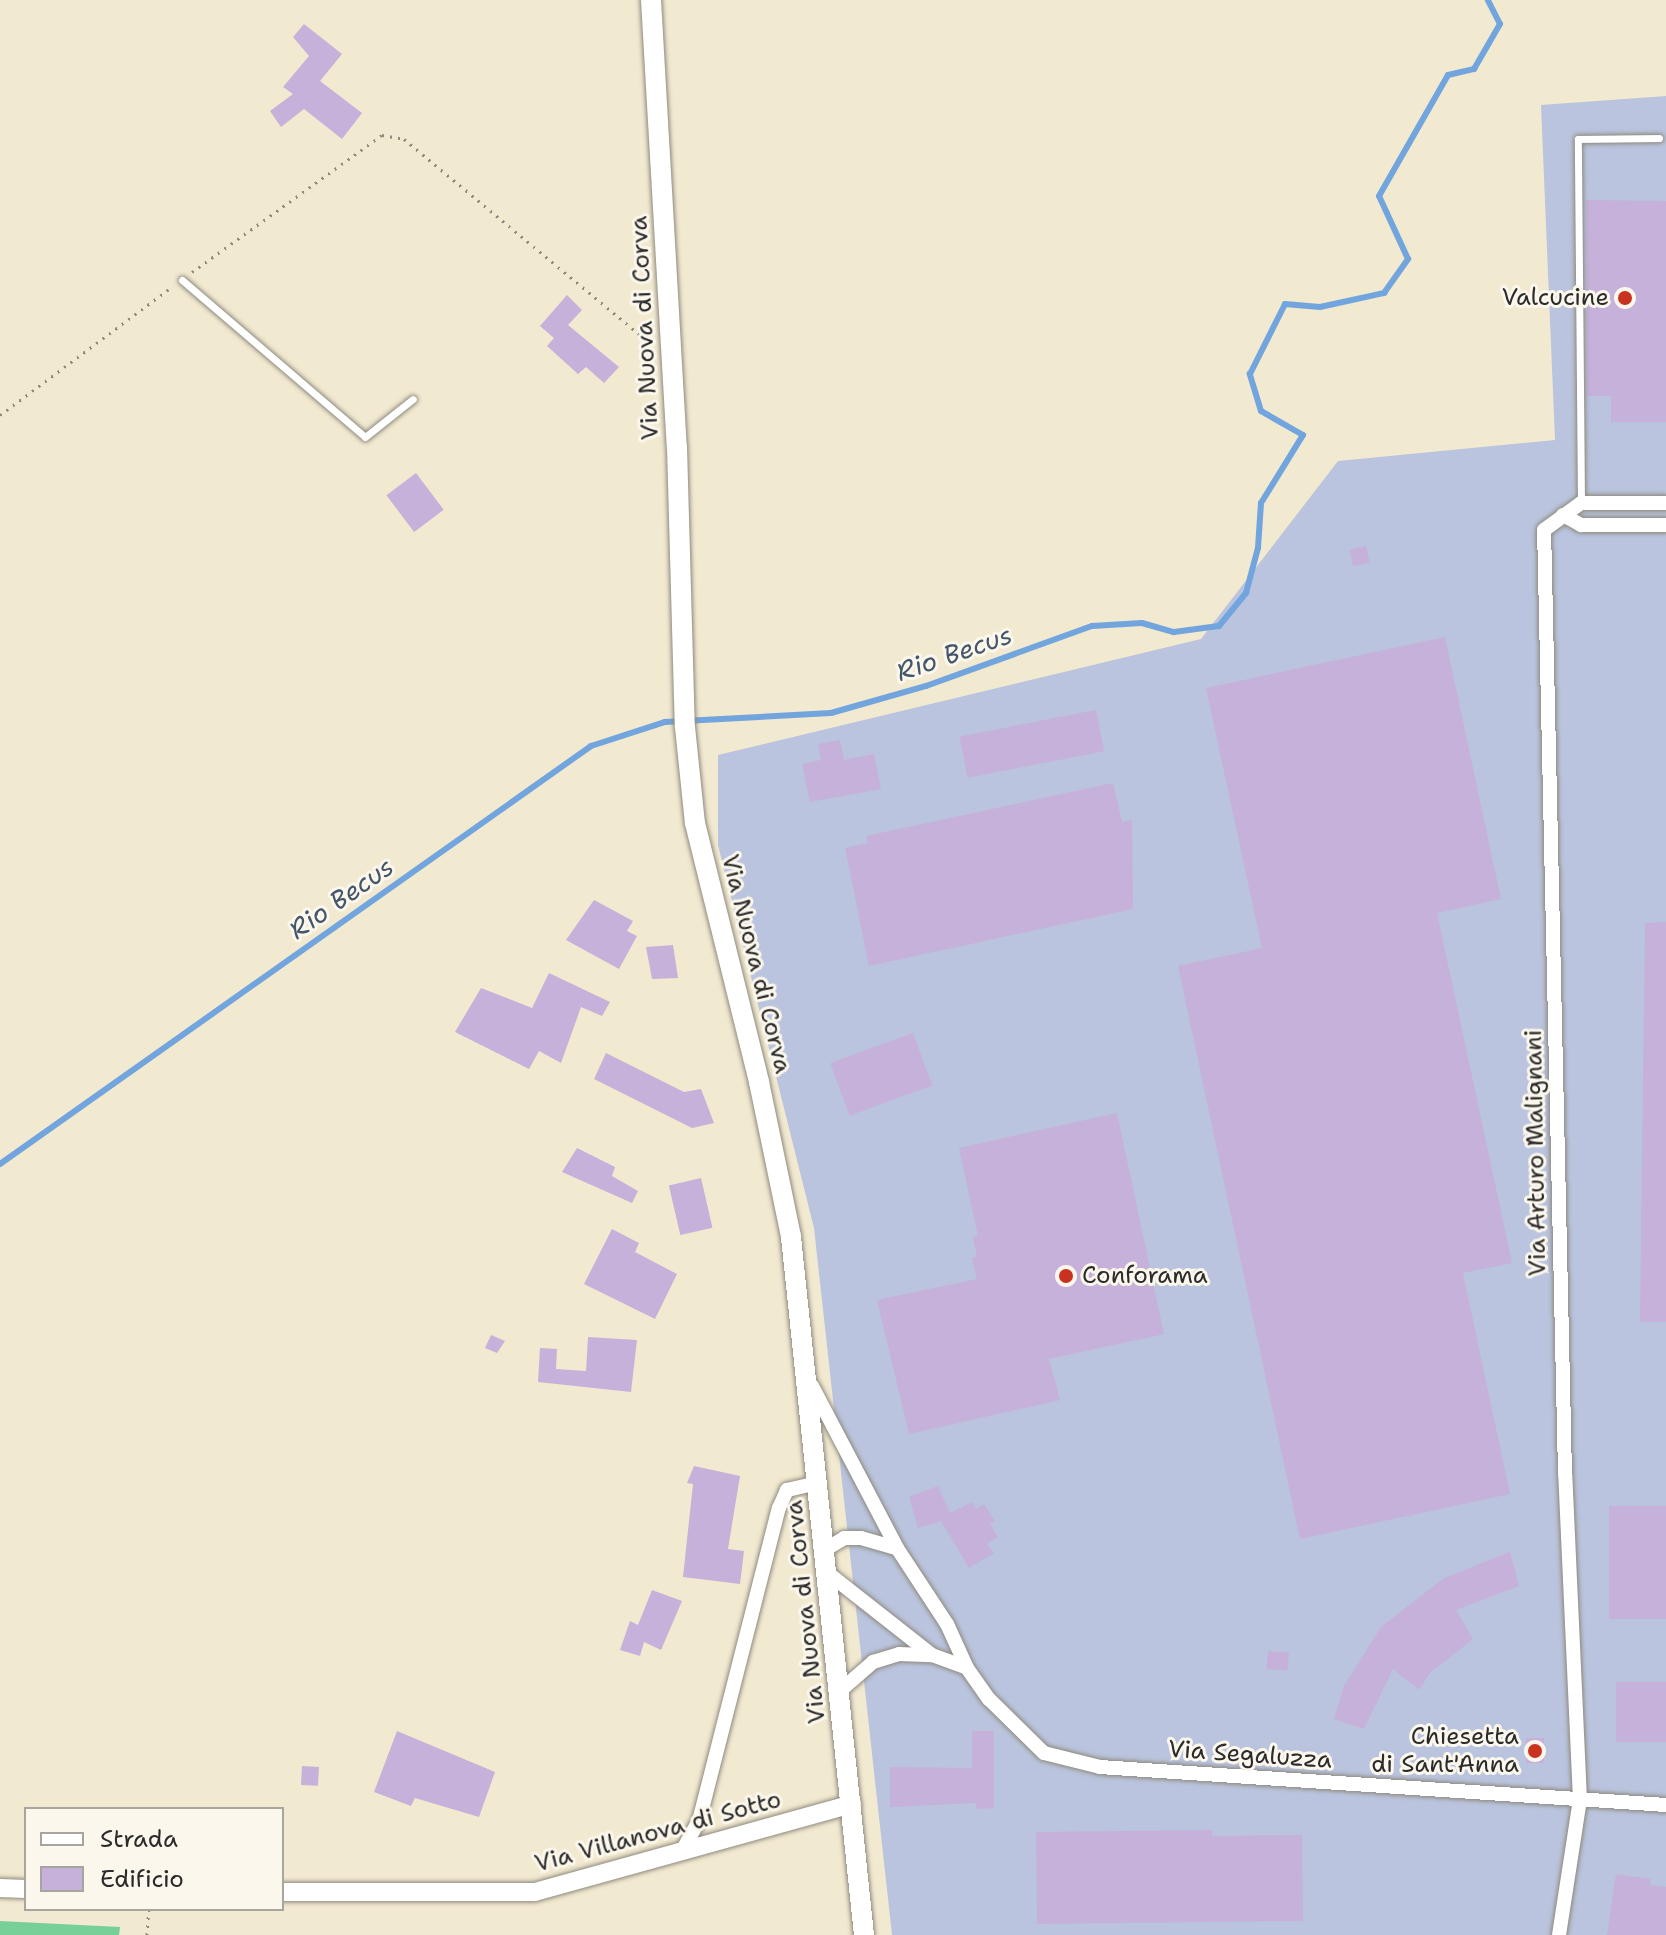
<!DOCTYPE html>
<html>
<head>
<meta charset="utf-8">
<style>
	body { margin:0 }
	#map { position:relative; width:1666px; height:1935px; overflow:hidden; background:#f2e9d1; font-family:"Shantell Sans",sans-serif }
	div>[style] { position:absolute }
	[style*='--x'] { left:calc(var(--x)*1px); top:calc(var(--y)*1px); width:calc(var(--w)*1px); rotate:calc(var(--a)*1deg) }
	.industrial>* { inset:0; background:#bac4de }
	.green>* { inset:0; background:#76d097 }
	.stream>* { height:6px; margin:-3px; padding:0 3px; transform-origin:3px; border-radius:3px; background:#72a5de }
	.building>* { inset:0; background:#c5b1da; transform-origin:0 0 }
	.path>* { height:3px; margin-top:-1.5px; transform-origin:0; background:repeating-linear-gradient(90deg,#8e8a7e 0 2px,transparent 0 8px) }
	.roads { filter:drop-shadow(0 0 2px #8e8a7e) drop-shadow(0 0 2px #8e8a7e) }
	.service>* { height:7px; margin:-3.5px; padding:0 3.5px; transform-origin:3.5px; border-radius:3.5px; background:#fff }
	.minor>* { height:14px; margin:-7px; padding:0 7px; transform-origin:7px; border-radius:7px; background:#fff }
	.tertiary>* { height:18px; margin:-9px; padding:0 9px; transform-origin:9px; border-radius:9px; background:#fff }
	.secondary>* { height:20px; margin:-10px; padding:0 10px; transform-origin:10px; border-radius:10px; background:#fff }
	.dots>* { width:22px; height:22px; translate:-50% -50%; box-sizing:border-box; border:4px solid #fbf7ec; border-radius:50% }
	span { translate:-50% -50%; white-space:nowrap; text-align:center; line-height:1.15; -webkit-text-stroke:6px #fbf7ec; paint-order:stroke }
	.poi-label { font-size:24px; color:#2b2b2b }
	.right { translate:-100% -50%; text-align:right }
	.left { translate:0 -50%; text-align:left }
	.street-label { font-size:24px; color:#2b2b2b }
	.water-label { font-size:26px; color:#44566a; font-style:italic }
	.legend { position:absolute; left:24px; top:1807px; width:260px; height:104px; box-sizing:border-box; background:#fbf7ec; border:2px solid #a8a59f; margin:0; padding:10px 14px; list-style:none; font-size:24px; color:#2b2b2b }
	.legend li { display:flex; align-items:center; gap:16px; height:40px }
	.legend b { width:40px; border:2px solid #a8a59f }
</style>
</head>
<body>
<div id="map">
	<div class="industrial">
		<div style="clip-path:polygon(1666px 96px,1666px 1935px,892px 1935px,814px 1228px,718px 845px,718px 755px,1201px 639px,1338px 461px,1555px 440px,1541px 105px)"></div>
	</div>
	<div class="green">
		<div style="clip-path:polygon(0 1921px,120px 1927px,119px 1935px,0 1935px)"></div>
	</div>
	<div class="stream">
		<div style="--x:0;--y:1164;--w:724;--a:-35.27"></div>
		<div style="--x:591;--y:746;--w:78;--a:-18"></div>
		<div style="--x:665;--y:722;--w:166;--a:-3.1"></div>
		<div style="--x:831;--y:713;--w:99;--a:-15.9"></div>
		<div style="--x:926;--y:686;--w:177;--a:-19.9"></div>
		<div style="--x:1092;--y:626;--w:50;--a:-3.4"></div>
		<div style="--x:1142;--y:623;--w:33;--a:16"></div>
		<div style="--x:1174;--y:632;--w:45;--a:-7.6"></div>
		<div style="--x:1219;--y:626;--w:43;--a:-50.7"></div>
		<div style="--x:1246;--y:593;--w:47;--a:-75.1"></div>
		<div style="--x:1258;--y:548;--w:45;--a:-86.2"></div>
		<div style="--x:1261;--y:503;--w:80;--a:-58.3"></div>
		<div style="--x:1303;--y:435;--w:48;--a:-150.3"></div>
		<div style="--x:1261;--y:411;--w:39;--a:-107"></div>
		<div style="--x:1250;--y:374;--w:78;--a:-63.4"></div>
		<div style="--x:1285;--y:304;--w:35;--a:5"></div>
		<div style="--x:1320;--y:307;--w:66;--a:-12.3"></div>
		<div style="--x:1384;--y:293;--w:42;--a:-54.8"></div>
		<div style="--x:1408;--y:259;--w:69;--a:-114.7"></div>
		<div style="--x:1379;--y:196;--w:139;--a:-60.3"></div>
		<div style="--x:1448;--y:75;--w:27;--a:-13"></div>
		<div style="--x:1474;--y:69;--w:52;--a:-60"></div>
		<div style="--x:1500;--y:24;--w:27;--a:-117"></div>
	</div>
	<div class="building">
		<div style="clip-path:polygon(304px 24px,342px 54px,320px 81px,362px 113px,342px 139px,304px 109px,281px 127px,270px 111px,293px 94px,283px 87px,309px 56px,293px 37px)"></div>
		<div style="clip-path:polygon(1586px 200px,1666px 201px,1666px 422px,1611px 422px,1611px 396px,1587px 396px)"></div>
		<div style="clip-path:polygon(567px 295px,582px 310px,568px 325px,619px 367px,604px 383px,586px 367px,578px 374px,547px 346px,554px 338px,540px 326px)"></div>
		<div style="left:416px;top:473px;width:46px;height:37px;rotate:53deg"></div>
		<div style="left:1366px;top:546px;width:17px;height:17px;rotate:77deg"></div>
		<div style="clip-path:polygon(1445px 637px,1501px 899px,1437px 913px,1512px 1263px,1463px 1273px,1510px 1494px,1300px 1539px,1178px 966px,1262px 948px,1206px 688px)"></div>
		<div style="left:1096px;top:710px;width:42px;height:139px;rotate:79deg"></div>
		<div style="clip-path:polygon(840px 740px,844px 760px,874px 754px,881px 789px,810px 802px,802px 764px,821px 760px,818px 744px)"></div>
		<div style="clip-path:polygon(1113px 783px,1122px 822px,1132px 820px,1133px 909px,869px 966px,845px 848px,868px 843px,866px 836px)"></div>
		<div style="clip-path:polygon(594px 900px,633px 921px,627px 931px,637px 936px,619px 969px,566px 940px)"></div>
		<div style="clip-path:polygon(1666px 922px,1666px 1322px,1640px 1322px,1645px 923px)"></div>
		<div style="clip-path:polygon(673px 945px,678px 978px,652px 979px,646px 947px)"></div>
		<div style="clip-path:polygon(549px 973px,610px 1002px,602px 1016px,581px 1007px,561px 1063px,539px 1051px,529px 1069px,455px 1032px,481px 988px,532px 1008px)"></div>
		<div style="left:913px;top:1033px;width:56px;height:88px;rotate:70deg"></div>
		<div style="clip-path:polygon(606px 1053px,684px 1092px,701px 1089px,714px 1123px,692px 1128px,594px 1079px)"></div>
		<div style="clip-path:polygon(1117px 1113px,1164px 1334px,1049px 1359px,1060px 1400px,909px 1434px,877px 1300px,977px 1279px,972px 1258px,977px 1257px,973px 1237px,978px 1236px,959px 1148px)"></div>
		<div style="clip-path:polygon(577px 1148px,615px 1167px,612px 1176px,638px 1191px,632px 1203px,562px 1172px)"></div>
		<div style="left:701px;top:1178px;width:51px;height:33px;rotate:77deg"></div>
		<div style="clip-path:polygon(612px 1229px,639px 1243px,635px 1252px,677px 1274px,655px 1319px,584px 1284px)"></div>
		<div style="clip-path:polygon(491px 1335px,505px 1341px,497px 1353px,485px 1348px)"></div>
		<div style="clip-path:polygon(588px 1337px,637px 1340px,631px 1392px,538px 1382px,540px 1348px,557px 1349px,556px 1369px,586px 1371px)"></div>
		<div style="clip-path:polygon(694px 1466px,740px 1476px,728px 1549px,744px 1551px,740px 1584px,683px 1577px,693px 1484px,687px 1483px)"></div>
		<div style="clip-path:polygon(938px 1486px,950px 1513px,972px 1502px,976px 1509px,984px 1504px,995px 1521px,990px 1524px,998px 1537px,987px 1544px,994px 1553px,969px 1568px,941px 1521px,918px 1528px,909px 1497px)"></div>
		<div style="left:1666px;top:1506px;width:113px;height:57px;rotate:90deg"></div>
		<div style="clip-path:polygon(1510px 1552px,1519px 1586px,1456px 1610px,1473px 1639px,1430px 1673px,1419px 1690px,1393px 1669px,1364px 1729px,1334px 1719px,1344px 1686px,1381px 1627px,1444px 1578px)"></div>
		<div style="clip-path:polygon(652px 1590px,682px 1601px,661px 1650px,644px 1642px,640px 1656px,620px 1650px,630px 1621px,638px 1625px)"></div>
		<div style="left:1268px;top:1651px;width:21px;height:18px;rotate:5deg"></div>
		<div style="left:1666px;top:1682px;width:60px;height:50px;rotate:90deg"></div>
		<div style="clip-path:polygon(397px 1731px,495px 1772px,479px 1817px,415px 1798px,411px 1806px,374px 1792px)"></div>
		<div style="clip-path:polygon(972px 1731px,994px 1731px,994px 1808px,977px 1809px,976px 1803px,890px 1807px,890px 1767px,972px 1768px)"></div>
		<div style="left:1526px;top:1738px;width:18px;height:25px"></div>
		<div style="left:302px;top:1766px;width:17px;height:19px;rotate:3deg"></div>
		<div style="clip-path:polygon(1212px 1830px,1212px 1836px,1302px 1835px,1303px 1921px,1037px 1924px,1036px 1832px)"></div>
		<div style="clip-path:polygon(1616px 1874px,1651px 1879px,1650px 1885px,1666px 1887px,1666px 1935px,1607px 1935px)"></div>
	</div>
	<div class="path">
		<div style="--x:192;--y:272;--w:234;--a:-35.8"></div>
		<div style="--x:382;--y:135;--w:22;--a:10"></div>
		<div style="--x:404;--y:139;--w:324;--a:39.7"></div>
		<div style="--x:0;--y:415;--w:216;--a:-36.7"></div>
		<div style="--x:147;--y:1935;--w:26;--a:-86"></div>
	</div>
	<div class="roads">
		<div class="service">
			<div style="--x:182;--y:280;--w:241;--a:40.6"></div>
			<div style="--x:365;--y:437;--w:61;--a:-38.4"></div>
			<div style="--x:1581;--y:503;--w:364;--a:-90.5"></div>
			<div style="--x:1578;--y:139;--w:81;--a:-0.7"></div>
		</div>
		<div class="minor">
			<div style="--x:1563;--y:515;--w:21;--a:29"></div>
			<div style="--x:1581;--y:525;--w:85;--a:0"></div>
			<div style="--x:812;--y:1386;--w:183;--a:62.3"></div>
			<div style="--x:826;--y:1549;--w:21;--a:-31"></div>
			<div style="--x:844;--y:1538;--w:17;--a:0"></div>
			<div style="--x:861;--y:1538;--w:37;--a:16"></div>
			<div style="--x:897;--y:1548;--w:91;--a:56.7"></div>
			<div style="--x:947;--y:1624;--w:48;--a:65.6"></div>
			<div style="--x:829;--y:1574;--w:131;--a:38.2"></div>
			<div style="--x:932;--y:1655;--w:37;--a:20"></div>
			<div style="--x:967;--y:1668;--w:38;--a:55"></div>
			<div style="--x:989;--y:1699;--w:77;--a:44.5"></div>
			<div style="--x:1044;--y:1753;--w:58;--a:14"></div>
			<div style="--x:1100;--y:1767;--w:567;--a:3.84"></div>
			<div style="--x:841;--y:1690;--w:43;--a:-41.2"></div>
			<div style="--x:873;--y:1662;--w:27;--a:-17"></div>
			<div style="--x:899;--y:1654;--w:33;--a:2"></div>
			<div style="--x:681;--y:1853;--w:37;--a:-61"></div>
			<div style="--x:699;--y:1821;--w:323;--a:-75.7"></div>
			<div style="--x:779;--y:1508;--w:20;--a:-66"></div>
			<div style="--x:787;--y:1490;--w:32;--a:-13"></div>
			<div style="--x:1559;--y:1935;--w:137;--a:-81.2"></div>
			<div style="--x:1580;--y:1800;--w:326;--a:-92.6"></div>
			<div style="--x:1565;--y:1474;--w:944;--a:-91.27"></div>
			<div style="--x:1544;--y:530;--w:46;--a:-36.1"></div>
			<div style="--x:1581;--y:503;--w:85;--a:0"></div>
		</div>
		<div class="tertiary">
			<div style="--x:0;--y:1888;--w:26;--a:2"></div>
			<div style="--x:282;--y:1892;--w:253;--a:0"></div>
			<div style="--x:535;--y:1892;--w:329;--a:-15.5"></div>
		</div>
		<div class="secondary">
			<div style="--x:651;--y:0;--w:448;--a:86.7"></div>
			<div style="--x:677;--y:447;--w:280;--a:88.4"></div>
			<div style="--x:685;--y:727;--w:97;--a:84.1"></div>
			<div style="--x:695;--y:823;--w:267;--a:76.1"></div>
			<div style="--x:759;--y:1082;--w:158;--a:78.3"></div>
			<div style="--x:791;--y:1237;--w:702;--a:84.03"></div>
		</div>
	</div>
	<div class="dots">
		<div style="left:1625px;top:298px;background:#c8321e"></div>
		<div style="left:1066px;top:1276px;background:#c8321e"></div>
		<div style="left:1535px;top:1751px;background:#c8321e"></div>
	</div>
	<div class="poi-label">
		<span class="right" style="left:1609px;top:298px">Valcucine</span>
		<span class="left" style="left:1082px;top:1276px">Conforama</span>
		<span class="right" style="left:1519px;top:1751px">Chiesetta<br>di Sant'Anna</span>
	</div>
	<div class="street-label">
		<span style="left:645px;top:328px;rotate:-93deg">Via Nuova di Corva</span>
		<span style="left:756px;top:964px;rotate:76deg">Via Nuova di Corva</span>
		<span style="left:1536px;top:1153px;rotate:-91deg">Via Arturo Malignani</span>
		<span style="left:806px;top:1612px;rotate:-96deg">Via Nuova di Corva</span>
		<span style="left:1250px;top:1755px;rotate:4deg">Via Segaluzza</span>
		<span style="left:658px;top:1832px;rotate:-15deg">Via Villanova di Sotto</span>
	</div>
	<div class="water-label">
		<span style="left:954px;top:653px;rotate:-19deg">Rio Becus</span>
		<span style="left:341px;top:898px;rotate:-35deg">Rio Becus</span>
	</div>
	<ul class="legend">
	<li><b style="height:10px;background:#fff"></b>Strada</li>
	<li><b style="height:22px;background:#c5b1da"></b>Edificio</li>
	</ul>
</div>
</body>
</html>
